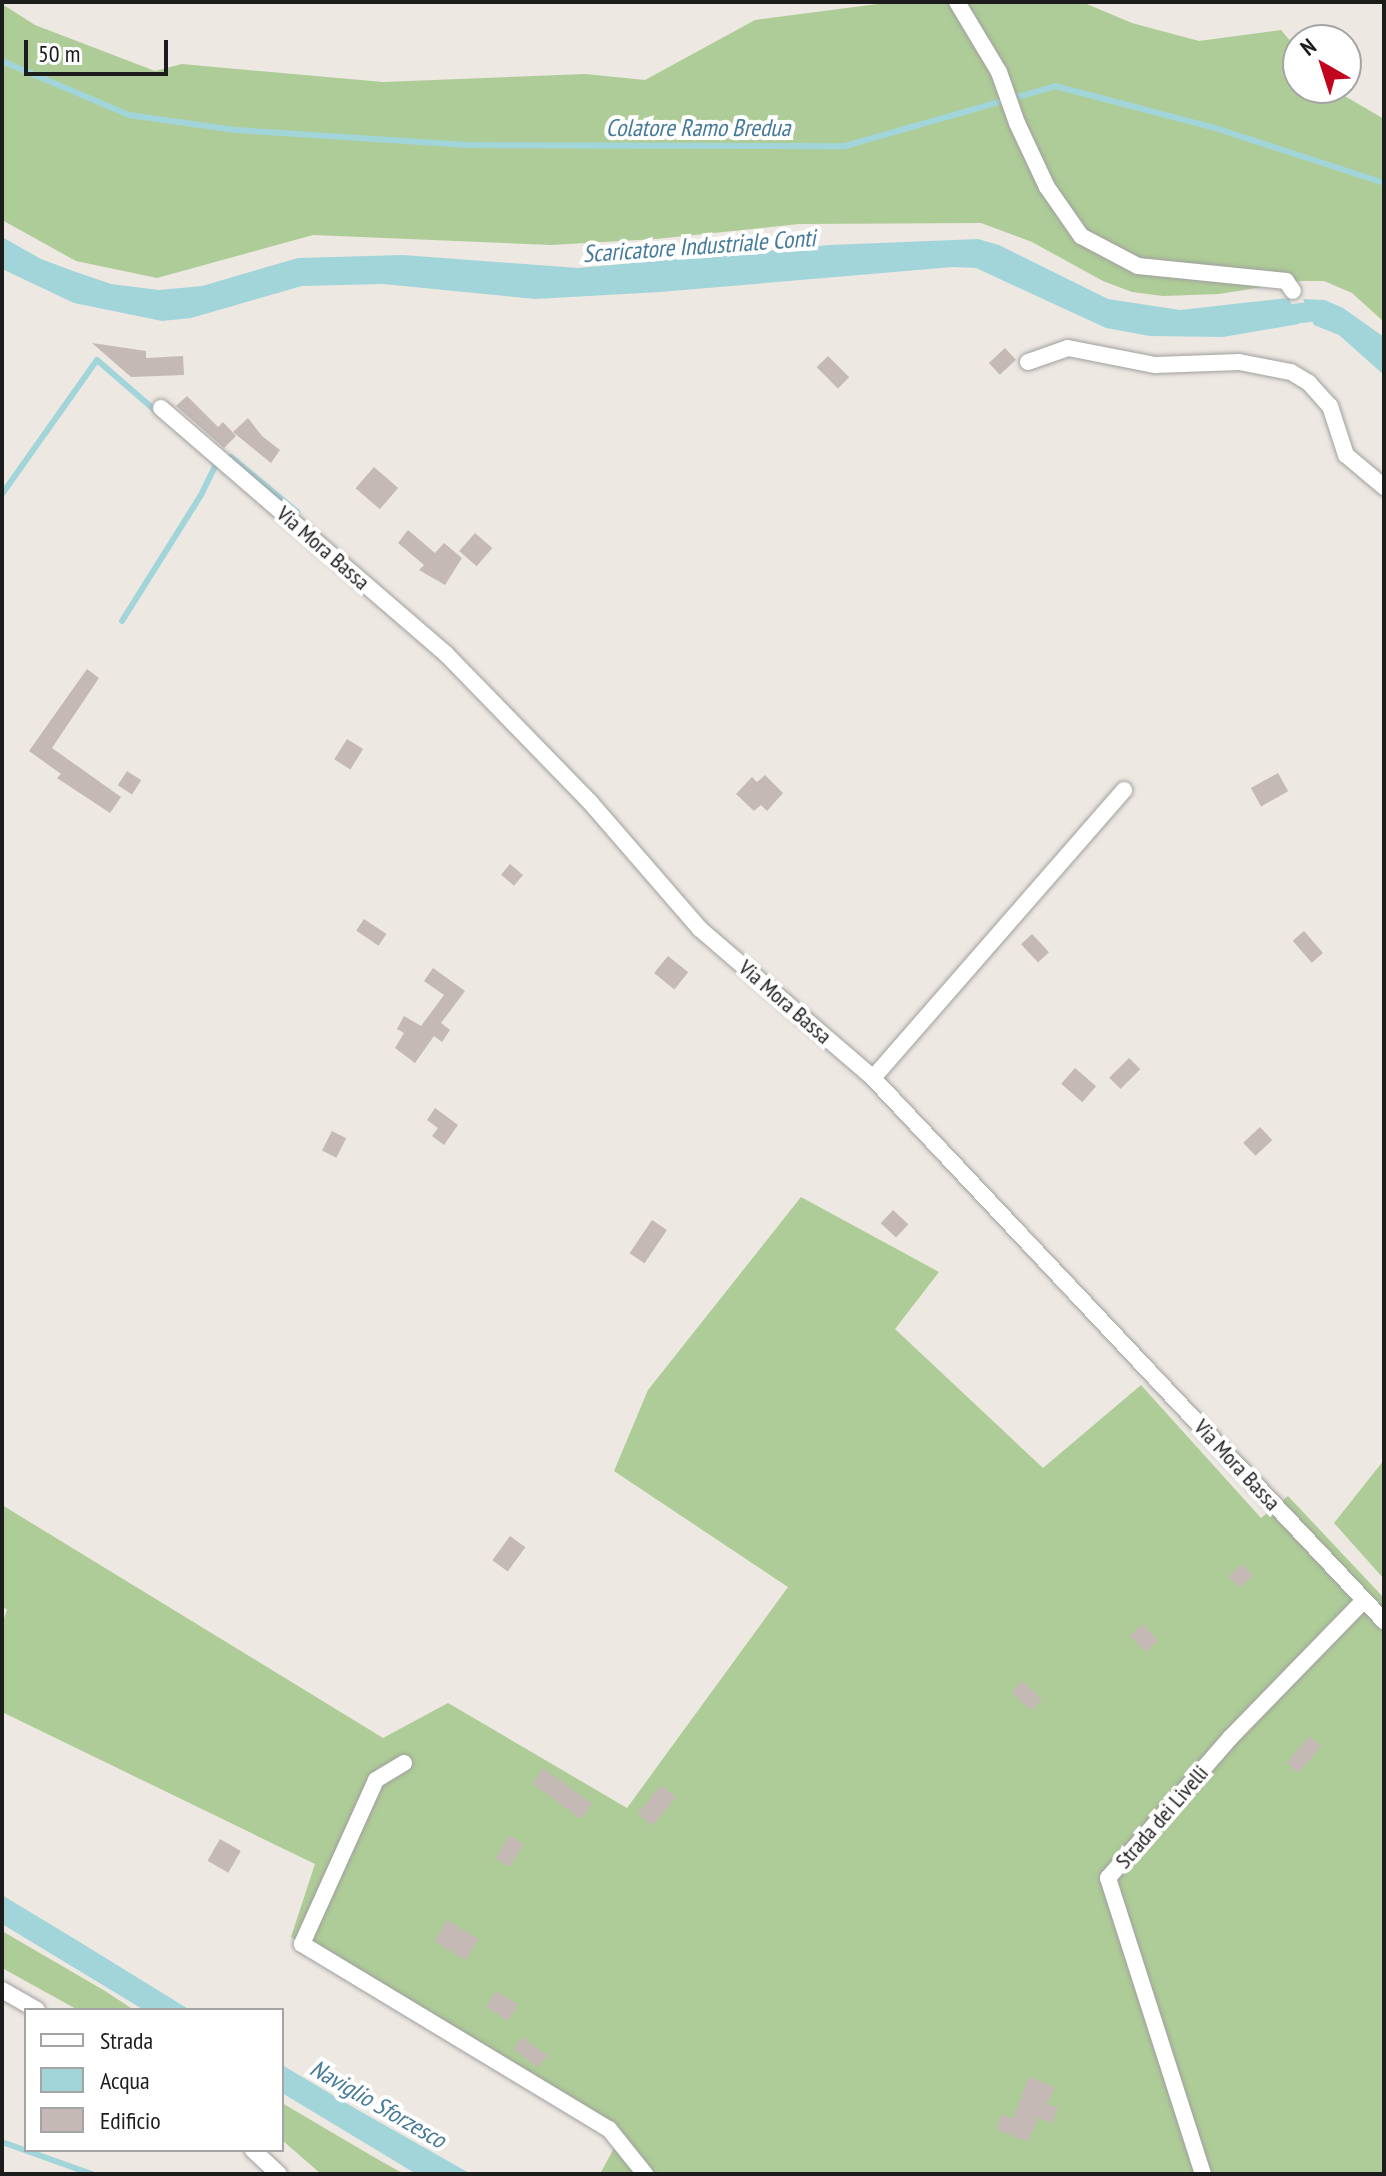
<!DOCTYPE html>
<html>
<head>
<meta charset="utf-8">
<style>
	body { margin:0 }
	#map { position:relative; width:1386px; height:2176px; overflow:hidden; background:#ede8e1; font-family:"PT Sans Narrow",sans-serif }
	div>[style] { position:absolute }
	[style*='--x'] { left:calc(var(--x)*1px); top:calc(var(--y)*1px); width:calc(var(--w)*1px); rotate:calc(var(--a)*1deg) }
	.forest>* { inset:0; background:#aecc97 }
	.water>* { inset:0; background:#a2d5da }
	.stream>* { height:6px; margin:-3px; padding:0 3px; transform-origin:3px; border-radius:3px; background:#a2d5da }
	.canal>* { height:20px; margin:-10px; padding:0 10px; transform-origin:10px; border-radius:10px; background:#a2d5da }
	.building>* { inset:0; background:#c4b9b5; transform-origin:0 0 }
	.roads { filter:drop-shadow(0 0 2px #a0a0a0) drop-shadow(0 0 2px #a0a0a0) }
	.minor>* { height:16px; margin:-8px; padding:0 8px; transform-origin:8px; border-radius:8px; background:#fff }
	span { translate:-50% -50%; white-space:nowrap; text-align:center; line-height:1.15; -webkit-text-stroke:8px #fff; paint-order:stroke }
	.street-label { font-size:22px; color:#1c1c1c }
	.water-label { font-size:24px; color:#457a99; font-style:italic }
	.frame { position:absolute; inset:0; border:4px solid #1c1c1c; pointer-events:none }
	.legend { position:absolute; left:24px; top:2008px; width:260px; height:144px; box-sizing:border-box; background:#fff; border:2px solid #a4a4a4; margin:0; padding:10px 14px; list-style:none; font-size:24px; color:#1c1c1c }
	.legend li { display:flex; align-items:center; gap:16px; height:40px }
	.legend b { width:40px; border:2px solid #a4a4a4 }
	.north { position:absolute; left:1282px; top:24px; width:80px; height:80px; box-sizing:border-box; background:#fff; border:2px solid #a4a4a4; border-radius:50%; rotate:321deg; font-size:22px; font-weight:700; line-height:32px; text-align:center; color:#1c1c1c }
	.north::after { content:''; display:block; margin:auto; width:28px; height:36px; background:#c2051f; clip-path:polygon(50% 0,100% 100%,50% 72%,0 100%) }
	.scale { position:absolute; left:24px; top:40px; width:144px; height:36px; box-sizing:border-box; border:4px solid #1c1c1c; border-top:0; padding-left:10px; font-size:24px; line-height:28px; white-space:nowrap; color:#1c1c1c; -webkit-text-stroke:6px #fff; paint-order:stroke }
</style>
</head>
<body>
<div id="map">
	<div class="forest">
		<div style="clip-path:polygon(893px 2px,1082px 2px,1132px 23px,1199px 41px,1281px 30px,1298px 50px,1298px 88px,1331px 88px,1384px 119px,1384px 322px,1352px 293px,1324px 281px,1301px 281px,1219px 294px,1163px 296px,1132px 292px,1103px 281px,1032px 242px,981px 223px,799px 224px,656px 239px,551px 245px,313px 235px,157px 278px,76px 261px,2px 220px,2px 4px,35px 25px,155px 71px,182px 64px,383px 82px,585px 74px,645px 80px,755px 20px)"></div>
		<div style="clip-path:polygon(801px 1197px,939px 1272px,895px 1329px,1043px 1468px,1141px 1385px,1261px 1518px,1288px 1496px,1384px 1598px,1384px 2174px,600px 2174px,619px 2139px,291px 1937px,315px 1864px,2px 1712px,2px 1624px,7px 1610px,2px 1606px,2px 1505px,383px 1738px,448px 1703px,627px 1808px,788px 1587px,614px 1471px,648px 1390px)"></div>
		<div style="clip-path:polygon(1384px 1460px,1384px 1579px,1334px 1523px)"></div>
		<div style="clip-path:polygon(2px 1931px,105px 1991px,134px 2010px,78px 2010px,2px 1968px)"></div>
		<div style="clip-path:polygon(282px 2103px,372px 2156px,404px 2174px,321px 2174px,282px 2140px)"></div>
	</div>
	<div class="water">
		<div style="clip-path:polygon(2px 237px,41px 259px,73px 271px,111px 284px,159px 290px,202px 286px,298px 258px,403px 255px,578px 268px,830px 245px,978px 239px,999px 245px,1108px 299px,1180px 310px,1289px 298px,1299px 324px,1223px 337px,1150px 336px,1106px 328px,976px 268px,953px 267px,660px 292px,535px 299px,383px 284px,302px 286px,191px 318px,162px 321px,74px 303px,2px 269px)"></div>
		<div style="clip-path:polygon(1303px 299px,1325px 300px,1343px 308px,1384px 337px,1384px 375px,1339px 335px,1314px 325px)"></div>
		<div style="clip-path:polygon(2px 1895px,78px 1941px,190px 2010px,144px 2010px,2px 1924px)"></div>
		<div style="clip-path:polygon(282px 2065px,358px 2110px,471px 2174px,413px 2172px,282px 2093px)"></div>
	</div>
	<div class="stream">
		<div style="--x:2;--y:61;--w:138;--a:23"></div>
		<div style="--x:129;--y:115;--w:107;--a:8.1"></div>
		<div style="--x:235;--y:130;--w:230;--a:3.7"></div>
		<div style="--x:465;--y:145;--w:380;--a:0.2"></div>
		<div style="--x:845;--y:146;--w:218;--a:-15.9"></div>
		<div style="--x:1055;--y:86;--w:165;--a:14.7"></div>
		<div style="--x:1215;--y:128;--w:178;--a:18"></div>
		<div style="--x:225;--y:459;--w:6;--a:-18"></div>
		<div style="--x:231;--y:457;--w:86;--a:39.8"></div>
		<div style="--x:2;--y:494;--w:164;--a:-54.7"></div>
		<div style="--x:97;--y:360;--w:79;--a:40.9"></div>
		<div style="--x:122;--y:621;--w:149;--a:-57.9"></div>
		<div style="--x:201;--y:495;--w:34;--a:-64"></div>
		<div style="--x:216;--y:464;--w:3;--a:-135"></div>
		<div style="--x:2;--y:2142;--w:96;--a:19.6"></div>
	</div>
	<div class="canal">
		<div style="--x:1271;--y:317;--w:45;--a:-7.6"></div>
		<div style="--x:1316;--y:311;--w:18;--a:22"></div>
	</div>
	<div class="building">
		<div style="clip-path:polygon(92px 343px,146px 351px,146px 358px,183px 356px,184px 375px,131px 377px)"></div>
		<div style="left:1005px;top:348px;width:16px;height:22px;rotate:47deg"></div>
		<div style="left:828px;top:356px;width:30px;height:16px;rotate:45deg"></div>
		<div style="clip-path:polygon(187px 396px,218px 427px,223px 422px,236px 436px,224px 448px,176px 406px)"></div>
		<div style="clip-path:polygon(248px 418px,262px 436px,280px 450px,271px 463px,233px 432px)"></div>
		<div style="left:374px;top:467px;width:32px;height:28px;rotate:41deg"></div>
		<div style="clip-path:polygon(408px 530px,435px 553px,444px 543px,462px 558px,445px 585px,419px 570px,424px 565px,398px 543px)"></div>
		<div style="left:475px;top:533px;width:23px;height:24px;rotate:41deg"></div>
		<div style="clip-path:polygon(87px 669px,99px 678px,52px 748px,121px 797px,110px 813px,57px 778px,61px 774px,29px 751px)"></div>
		<div style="left:347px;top:739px;width:19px;height:24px;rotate:32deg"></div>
		<div style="left:127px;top:771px;width:17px;height:17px;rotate:33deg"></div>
		<div style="left:1278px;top:773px;width:21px;height:31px;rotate:61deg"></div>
		<div style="clip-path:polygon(765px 775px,783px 793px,767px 811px,761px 805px,754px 811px,736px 794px,752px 777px,757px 782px)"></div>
		<div style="left:510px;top:864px;width:17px;height:14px;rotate:40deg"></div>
		<div style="left:364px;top:919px;width:27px;height:14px;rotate:34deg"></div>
		<div style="left:1304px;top:931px;width:29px;height:15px;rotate:49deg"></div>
		<div style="left:1032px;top:934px;width:25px;height:15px;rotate:47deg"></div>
		<div style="left:668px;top:956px;width:26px;height:22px;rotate:39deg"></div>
		<div style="clip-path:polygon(433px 968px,465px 991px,441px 1023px,450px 1030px,442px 1042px,434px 1036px,415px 1063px,395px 1048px,404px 1033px,397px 1029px,404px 1016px,421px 1026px,444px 995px,424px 981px)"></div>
		<div style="left:1129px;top:1058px;width:16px;height:28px;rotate:45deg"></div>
		<div style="left:1075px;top:1068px;width:28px;height:21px;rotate:41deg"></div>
		<div style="clip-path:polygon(435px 1108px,458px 1125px,444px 1145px,432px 1136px,438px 1128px,427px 1120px)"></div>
		<div style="left:1260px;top:1127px;width:18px;height:23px;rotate:47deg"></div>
		<div style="left:332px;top:1131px;width:16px;height:22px;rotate:27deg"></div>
		<div style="left:893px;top:1210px;width:21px;height:18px;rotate:43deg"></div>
		<div style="left:652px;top:1220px;width:18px;height:40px;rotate:34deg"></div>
		<div style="left:510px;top:1536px;width:19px;height:30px;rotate:36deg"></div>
		<div style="left:1242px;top:1564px;width:16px;height:18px;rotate:47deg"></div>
		<div style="left:1142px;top:1624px;width:23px;height:17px;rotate:45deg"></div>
		<div style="left:1022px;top:1681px;width:27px;height:16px;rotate:42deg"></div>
		<div style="left:1309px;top:1736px;width:16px;height:35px;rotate:40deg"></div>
		<div style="left:543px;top:1768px;width:61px;height:19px;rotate:36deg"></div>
		<div style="left:661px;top:1785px;width:19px;height:37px;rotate:39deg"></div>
		<div style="left:509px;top:1835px;width:17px;height:27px;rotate:31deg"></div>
		<div style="left:220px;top:1839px;width:24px;height:25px;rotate:30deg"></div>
		<div style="left:447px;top:1920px;width:37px;height:25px;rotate:31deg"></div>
		<div style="left:496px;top:1991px;width:26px;height:19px;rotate:32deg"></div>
		<div style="left:522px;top:2037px;width:31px;height:15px;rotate:36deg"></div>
		<div style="clip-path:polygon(1029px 2077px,1055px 2087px,1048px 2104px,1058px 2108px,1052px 2123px,1038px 2118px,1027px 2142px,996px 2129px,1002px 2114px,1013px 2119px)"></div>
	</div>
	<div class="roads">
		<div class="minor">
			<div style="--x:957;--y:2;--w:82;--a:59"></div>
			<div style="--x:999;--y:72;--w:54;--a:70.6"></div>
			<div style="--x:1017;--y:123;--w:71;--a:64.9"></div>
			<div style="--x:1047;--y:187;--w:60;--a:55.2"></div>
			<div style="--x:1081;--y:236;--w:64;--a:27.8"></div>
			<div style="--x:1138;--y:266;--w:149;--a:5.8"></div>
			<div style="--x:1286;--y:281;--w:12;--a:55"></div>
			<div style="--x:1028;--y:362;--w:42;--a:-19.3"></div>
			<div style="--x:1068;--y:348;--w:89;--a:11.1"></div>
			<div style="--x:1155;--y:365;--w:84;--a:-2"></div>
			<div style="--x:1239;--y:362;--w:53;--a:10.9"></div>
			<div style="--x:1291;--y:372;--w:21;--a:31"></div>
			<div style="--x:1309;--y:383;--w:31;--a:48"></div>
			<div style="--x:1330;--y:406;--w:52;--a:71.9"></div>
			<div style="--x:1346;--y:455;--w:50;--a:40.1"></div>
			<div style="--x:161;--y:408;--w:376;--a:40.8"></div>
			<div style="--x:446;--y:654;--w:206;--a:45.8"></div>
			<div style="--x:590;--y:802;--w:168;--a:49.1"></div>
			<div style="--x:700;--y:929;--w:228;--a:40.7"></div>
			<div style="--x:873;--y:1078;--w:746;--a:46.74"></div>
			<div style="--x:873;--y:1078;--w:382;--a:-48.9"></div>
			<div style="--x:404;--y:1763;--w:33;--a:149"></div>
			<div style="--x:376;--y:1780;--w:180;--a:114.3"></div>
			<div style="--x:302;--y:1944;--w:358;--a:31.1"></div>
			<div style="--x:609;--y:2129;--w:58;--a:51.3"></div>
			<div style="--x:2;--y:1990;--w:40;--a:29.7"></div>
			<div style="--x:253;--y:2150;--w:35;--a:43"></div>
			<div style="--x:1203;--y:2174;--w:311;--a:-107.8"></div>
			<div style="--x:1108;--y:1878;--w:187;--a:-48.9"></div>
			<div style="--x:1231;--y:1737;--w:191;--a:-45.8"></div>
		</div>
	</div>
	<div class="street-label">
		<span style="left:323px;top:548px;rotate:41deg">Via Mora Bassa</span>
		<span style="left:785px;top:1002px;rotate:41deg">Via Mora Bassa</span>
		<span style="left:1237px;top:1465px;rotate:47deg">Via Mora Bassa</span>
		<span style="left:1162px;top:1817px;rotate:-49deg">Strada dei Livelli</span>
	</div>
	<div class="water-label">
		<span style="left:698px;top:128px">Colatore Ramo Bredua</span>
		<span style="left:699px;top:246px;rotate:-4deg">Scaricatore Industriale Conti</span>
		<span style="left:378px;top:2104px;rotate:30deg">Naviglio Sforzesco</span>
	</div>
	<div class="frame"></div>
	<ul class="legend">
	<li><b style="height:10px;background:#fff"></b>Strada</li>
	<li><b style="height:22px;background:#a2d5da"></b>Acqua</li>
	<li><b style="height:22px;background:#c4b9b5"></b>Edificio</li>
	</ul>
	<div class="north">N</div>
	<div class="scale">50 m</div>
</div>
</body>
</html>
